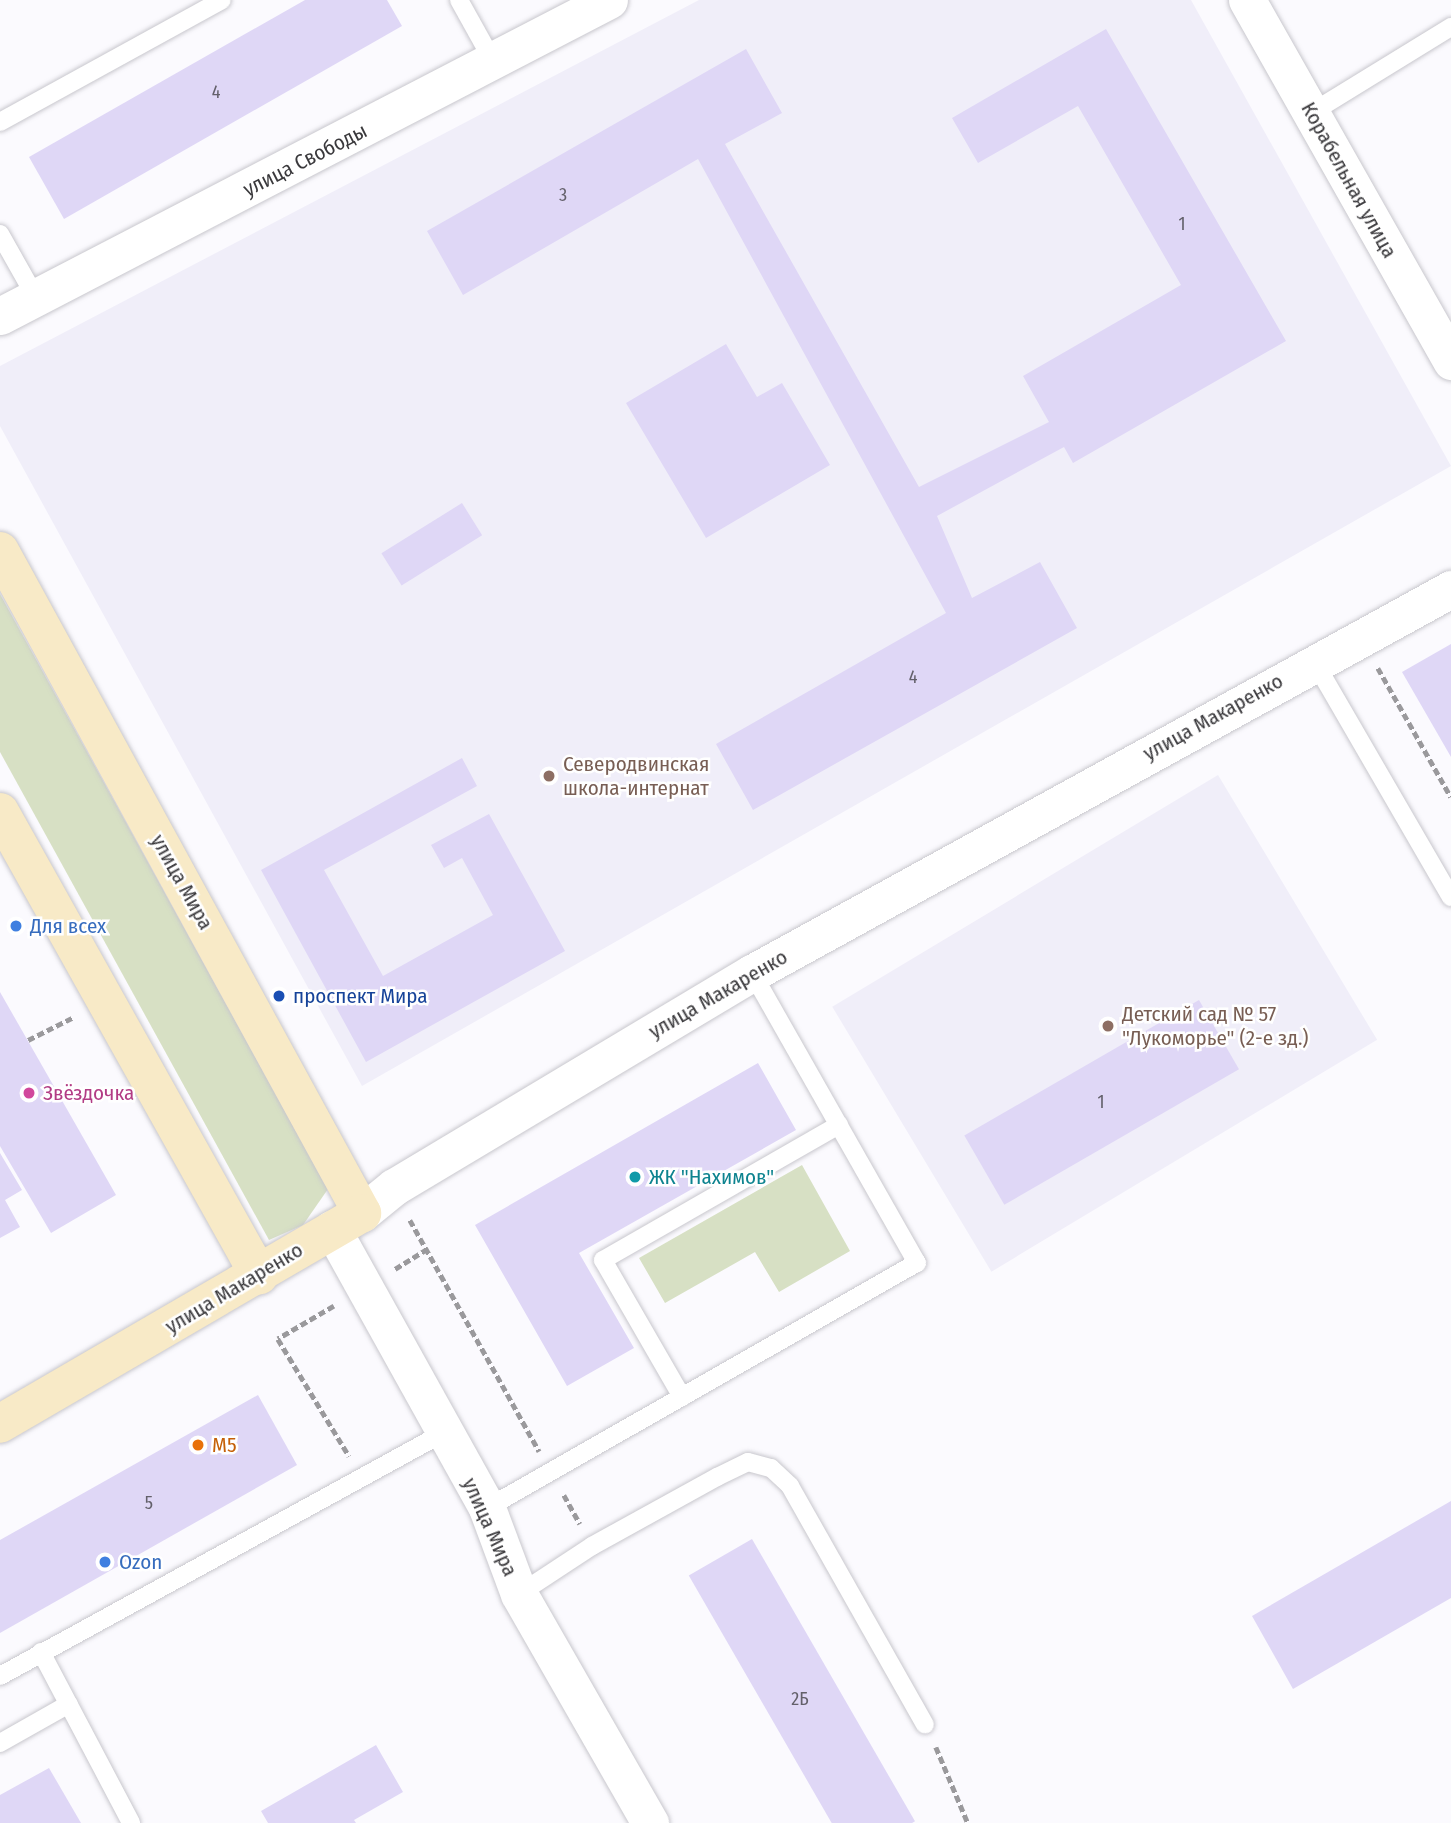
<!DOCTYPE html>
<html>
<head>
<meta charset="utf-8">
<style>
	body { margin:0 }
	#map { position:relative; width:1451px; height:1823px; overflow:hidden; background:#fbfafe; font-family:"Fira Sans Condensed",sans-serif }
	div>[style] { position:absolute }
	[style*='--x'] { left:calc(var(--x)*1px); top:calc(var(--y)*1px); width:calc(var(--w)*1px); rotate:calc(var(--a)*1deg) }
	.built>* { inset:0; background:#f0eef9; transform-origin:0 0 }
	.green>* { inset:0; background:#d7e0c4 }
	.building>* { inset:0; background:#dfd7f6; transform-origin:0 0 }
	.path>* { height:4.5px; margin-top:-2.25px; transform-origin:0; background:repeating-linear-gradient(90deg,#9a999c 0 7px,transparent 0 10.5px) }
	.roads { filter:drop-shadow(0 0 2px #c8c7cd) drop-shadow(0 0 2px #c8c7cd) }
	.lane>* { height:18px; margin:-9px; padding:0 9px; transform-origin:9px; border-radius:9px; background:#fff }
	.street>* { height:37px; margin:-18.5px; padding:0 18.5px; transform-origin:18.5px; border-radius:18.5px; background:#fff }
	.secondary>* { height:38px; margin:-19px; padding:0 19px; transform-origin:19px; border-radius:19px; background:#f8eac7 }
	.dots>* { width:19px; height:19px; translate:-50% -50%; box-sizing:border-box; border:4px solid #fff; border-radius:50% }
	span { translate:-50% -50%; white-space:nowrap; text-align:center; line-height:1.15; -webkit-text-stroke:5px #fff; paint-order:stroke }
	.number-label { font-size:18px; color:#63606a }
	.number-label span { -webkit-text-stroke-width:0 }
	.street-label { font-size:21px; color:#3a393c }
	.education-label { font-size:21px; color:#785e54 }
	.left { translate:0 -50%; text-align:left }
	.shop-label { font-size:21px; color:#366cbe }
	.transit-label { font-size:21px; color:#164399 }
	.hotel-label { font-size:21px; color:#b23c85 }
	.culture-label { font-size:21px; color:#0d838f }
	.food-label { font-size:21px; color:#c56008 }
</style>
</head>
<body>
<div id="map">
	<div class="built">
		<div style="clip-path:polygon(699px 0,1191px 0,1451px 466px,362px 1086px,0 426px,0 366px)"></div>
		<div style="left:1218px;top:775px;width:309px;height:450px;rotate:59deg"></div>
	</div>
	<div class="green">
		<div style="clip-path:polygon(0 594px,328px 1189px,303px 1225px,269px 1240px,0 752px)"></div>
		<div style="clip-path:polygon(802px 1165px,850px 1251px,779px 1292px,755px 1252px,665px 1303px,639px 1258px)"></div>
	</div>
	<div class="building">
		<div style="clip-path:polygon(305px 0,387px 0,402px 26px,64px 219px,29px 157px)"></div>
		<div style="clip-path:polygon(1106px 29px,1286px 341px,1073px 463px,1064px 447px,937px 516px,972px 598px,1040px 562px,1077px 628px,753px 810px,716px 744px,946px 613px,698px 159px,463px 295px,427px 231px,746px 49px,782px 113px,725px 144px,919px 487px,1049px 422px,1023px 376px,1181px 285px,1078px 106px,978px 163px,952px 118px)"></div>
		<div style="clip-path:polygon(726px 344px,757px 397px,782px 383px,830px 465px,706px 538px,626px 403px)"></div>
		<div style="left:462px;top:503px;width:38px;height:95px;rotate:58deg"></div>
		<div style="clip-path:polygon(1451px 644px,1451px 757px,1402px 672px)"></div>
		<div style="clip-path:polygon(462px 758px,477px 786px,324px 870px,383px 976px,493px 915px,462px 858px,444px 868px,431px 845px,489px 814px,565px 951px,366px 1062px,261px 870px)"></div>
		<div style="clip-path:polygon(0 992px,116px 1195px,51px 1233px,0 1146px)"></div>
		<div style="left:1199px;top:1000px;width:80px;height:271px;rotate:60deg"></div>
		<div style="clip-path:polygon(758px 1063px,796px 1130px,579px 1253px,634px 1348px,567px 1386px,475px 1225px)"></div>
		<div style="clip-path:polygon(0 1153px,22px 1190px,5px 1200px,20px 1227px,0 1238px)"></div>
		<div style="clip-path:polygon(258px 1395px,297px 1465px,0 1633px,0 1540px)"></div>
		<div style="clip-path:polygon(1451px 1501px,1451px 1598px,1293px 1689px,1252px 1616px)"></div>
		<div style="left:752px;top:1539px;width:326px;height:73px;rotate:60deg"></div>
		<div style="clip-path:polygon(376px 1745px,403px 1792px,354px 1820px,356px 1823px,268px 1823px,261px 1811px)"></div>
		<div style="clip-path:polygon(49px 1768px,81px 1823px,0 1823px,0 1795px)"></div>
	</div>
	<div class="path">
		<div style="--x:1378;--y:668;--w:148;--a:60.5"></div>
		<div style="--x:28;--y:1040;--w:51;--a:-26.6"></div>
		<div style="--x:410;--y:1220;--w:265;--a:60.8"></div>
		<div style="--x:395;--y:1269;--w:36;--a:-32"></div>
		<div style="--x:334;--y:1306;--w:65;--a:149.5"></div>
		<div style="--x:278;--y:1339;--w:137;--a:58.7"></div>
		<div style="--x:564;--y:1495;--w:33;--a:61"></div>
		<div style="--x:936;--y:1747;--w:82;--a:67.2"></div>
	</div>
	<div class="roads">
		<div class="lane">
			<div style="--x:459;--y:0;--w:72;--a:60.9"></div>
			<div style="--x:1311;--y:113;--w:164;--a:-31.6"></div>
			<div style="--x:0;--y:122;--w:253;--a:-28.8"></div>
			<div style="--x:0;--y:234;--w:73;--a:60.6"></div>
			<div style="--x:1314;--y:661;--w:273;--a:59.9"></div>
			<div style="--x:682;--y:1397;--w:158;--a:-120"></div>
			<div style="--x:603;--y:1260;--w:272;--a:-29.8"></div>
			<div style="--x:487;--y:1508;--w:495;--a:-29.7"></div>
			<div style="--x:917;--y:1263;--w:334;--a:-119.6"></div>
			<div style="--x:519;--y:1594;--w:87;--a:-33.3"></div>
			<div style="--x:592;--y:1546;--w:143;--a:-28.9"></div>
			<div style="--x:717;--y:1477;--w:34;--a:-26"></div>
			<div style="--x:748;--y:1462;--w:24;--a:15"></div>
			<div style="--x:771;--y:1468;--w:26;--a:43"></div>
			<div style="--x:790;--y:1486;--w:274;--a:60.5"></div>
			<div style="--x:41;--y:1652;--w:193;--a:62.2"></div>
			<div style="--x:0;--y:1676;--w:508;--a:-28.74"></div>
			<div style="--x:0;--y:1743;--w:79;--a:-29.5"></div>
		</div>
		<div class="street">
			<div style="--x:1247;--y:0;--w:415;--a:60.5"></div>
			<div style="--x:0;--y:316;--w:686;--a:-27.42"></div>
			<div style="--x:362;--y:1213;--w:41;--a:-39.1"></div>
			<div style="--x:394;--y:1187;--w:417;--a:-30.9"></div>
			<div style="--x:752;--y:973;--w:798;--a:-28.78"></div>
			<div style="--x:332;--y:1229;--w:319;--a:60.9"></div>
			<div style="--x:487;--y:1508;--w:92;--a:69.6"></div>
			<div style="--x:519;--y:1594;--w:264;--a:60.2"></div>
		</div>
		<div class="secondary">
			<div style="--x:0;--y:551;--w:755;--a:61.33"></div>
			<div style="--x:362;--y:1213;--w:419;--a:149.8"></div>
			<div style="--x:0;--y:812;--w:531;--a:60.78"></div>
		</div>
	</div>
	<div class="dots">
		<div style="left:549px;top:776px;background:#8d6e63"></div>
		<div style="left:16px;top:926px;background:#3f7fe0"></div>
		<div style="left:279px;top:996px;background:#1a4fb4"></div>
		<div style="left:1108px;top:1026px;background:#8d6e63"></div>
		<div style="left:29px;top:1093px;background:#d1479c"></div>
		<div style="left:635px;top:1177px;background:#0f9aa8"></div>
		<div style="left:198px;top:1445px;background:#e8710a"></div>
		<div style="left:105px;top:1562px;background:#3f7fe0"></div>
	</div>
	<div class="number-label">
		<span style="left:216px;top:92px">4</span>
		<span style="left:563px;top:195px">3</span>
		<span style="left:1182px;top:224px">1</span>
		<span style="left:913px;top:677px">4</span>
		<span style="left:1101px;top:1102px">1</span>
		<span style="left:149px;top:1503px">5</span>
		<span style="left:800px;top:1699px">2Б</span>
	</div>
	<div class="street-label">
		<span style="left:305px;top:160px;rotate:-27deg">улица Свободы</span>
		<span style="left:1349px;top:180px;rotate:61deg">Корабельная улица</span>
		<span style="left:1213px;top:717px;rotate:-29deg">улица Макаренко</span>
		<span style="left:182px;top:882px;rotate:61deg">улица Мира</span>
		<span style="left:718px;top:994px;rotate:-30deg">улица Макаренко</span>
		<span style="left:234px;top:1288px;rotate:-31deg">улица Макаренко</span>
		<span style="left:490px;top:1527px;rotate:66deg">улица Мира</span>
	</div>
	<div class="education-label">
		<span class="left" style="left:563px;top:776px">Северодвинская<br>школа-интернат</span>
		<span class="left" style="left:1122px;top:1026px">Детский сад № 57<br>"Лукоморье" (2-е зд.)</span>
	</div>
	<div class="shop-label">
		<span class="left" style="left:30px;top:926px">Для всех</span>
		<span class="left" style="left:119px;top:1562px">Ozon</span>
	</div>
	<div class="transit-label">
		<span class="left" style="left:293px;top:996px">проспект Мира</span>
	</div>
	<div class="hotel-label">
		<span class="left" style="left:43px;top:1093px">Звёздочка</span>
	</div>
	<div class="culture-label">
		<span class="left" style="left:649px;top:1177px">ЖК "Нахимов"</span>
	</div>
	<div class="food-label">
		<span class="left" style="left:212px;top:1445px">М5</span>
	</div>
</div>
</body>
</html>
